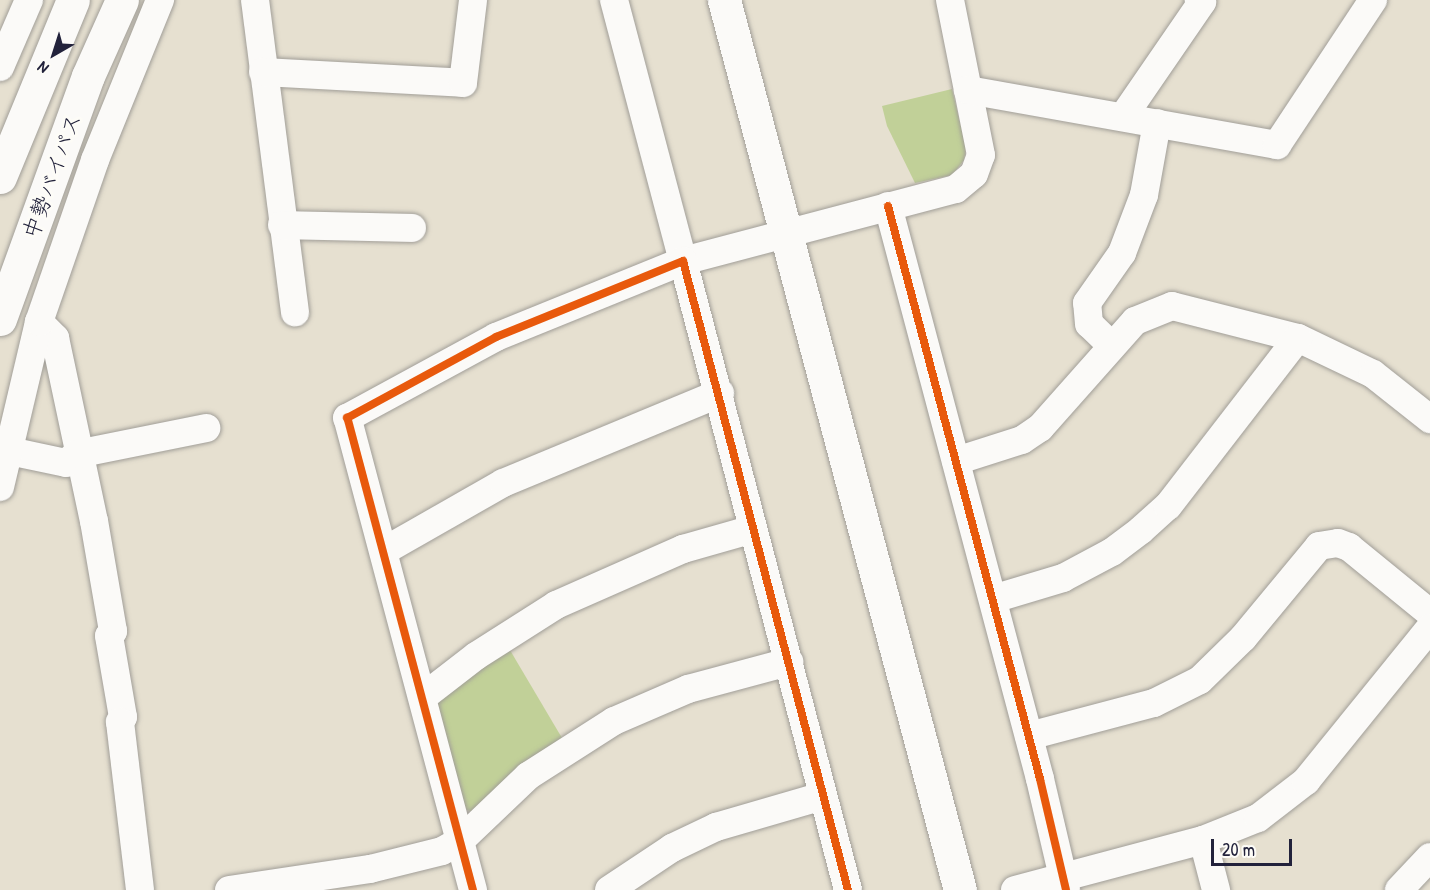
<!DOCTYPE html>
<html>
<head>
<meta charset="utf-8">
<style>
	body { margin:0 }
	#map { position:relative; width:1430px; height:890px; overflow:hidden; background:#e6e0d0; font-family:"Patrick Hand","Klee One",sans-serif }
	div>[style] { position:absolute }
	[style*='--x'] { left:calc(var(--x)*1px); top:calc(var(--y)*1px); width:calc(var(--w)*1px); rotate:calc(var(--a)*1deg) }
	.green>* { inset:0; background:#c1d098 }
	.roads { filter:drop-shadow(0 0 2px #a19e98) drop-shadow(0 0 2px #a19e98) }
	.minor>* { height:28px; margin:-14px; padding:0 14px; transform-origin:14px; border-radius:14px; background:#fbfaf8 }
	.tertiary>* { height:33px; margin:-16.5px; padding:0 16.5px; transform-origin:16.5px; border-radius:16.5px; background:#fbfaf8 }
	.trunk>* { height:33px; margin:-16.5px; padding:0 16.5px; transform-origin:16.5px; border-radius:16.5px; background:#fbfaf8 }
	.cycleway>* { height:8px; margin:-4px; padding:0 4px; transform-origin:4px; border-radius:4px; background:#e8590c }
	span { translate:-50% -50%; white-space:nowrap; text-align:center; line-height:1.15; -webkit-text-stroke:6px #fdfcf7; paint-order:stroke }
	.street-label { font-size:22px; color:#22223b }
	.north { position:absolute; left:24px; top:24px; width:60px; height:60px; -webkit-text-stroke:4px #fdfcf7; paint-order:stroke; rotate:219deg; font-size:16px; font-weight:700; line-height:24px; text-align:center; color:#22223b }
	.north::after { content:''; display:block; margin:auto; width:21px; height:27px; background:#22223b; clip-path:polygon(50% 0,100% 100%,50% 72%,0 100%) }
	.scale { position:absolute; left:1211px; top:839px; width:81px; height:27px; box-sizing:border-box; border:3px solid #22223b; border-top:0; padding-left:8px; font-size:18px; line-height:21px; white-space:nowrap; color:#22223b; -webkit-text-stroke:4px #fdfcf7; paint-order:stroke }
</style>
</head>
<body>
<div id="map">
	<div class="green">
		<div style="clip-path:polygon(952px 89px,966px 148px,964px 160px,952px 175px,915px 183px,887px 126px,882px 106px)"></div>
		<div style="clip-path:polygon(507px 645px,562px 738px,474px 812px,467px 810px,461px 806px,437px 706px,441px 696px)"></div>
	</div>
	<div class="roads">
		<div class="minor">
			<div style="--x:255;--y:0;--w:315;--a:82.7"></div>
			<div style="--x:614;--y:0;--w:270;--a:75.2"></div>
			<div style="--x:683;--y:261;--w:282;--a:-14.8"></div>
			<div style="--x:956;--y:189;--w:23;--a:-40"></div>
			<div style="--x:974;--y:174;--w:20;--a:-70"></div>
			<div style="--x:981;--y:155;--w:66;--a:-101.3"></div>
			<div style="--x:950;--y:0;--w:92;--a:78.7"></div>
			<div style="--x:968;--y:90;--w:314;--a:10.1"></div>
			<div style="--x:1277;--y:145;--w:174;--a:-56.5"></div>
			<div style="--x:0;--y:67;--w:73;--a:-66.6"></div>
			<div style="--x:263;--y:72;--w:200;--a:3.1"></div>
			<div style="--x:463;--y:83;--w:84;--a:-83.1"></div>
			<div style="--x:1123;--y:117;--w:140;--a:-55.5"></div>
			<div style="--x:1202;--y:2;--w:4;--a:-146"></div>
			<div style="--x:888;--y:206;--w:593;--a:75.14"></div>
			<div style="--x:1040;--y:779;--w:114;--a:76.8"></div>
			<div style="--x:282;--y:225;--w:130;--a:1.3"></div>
			<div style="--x:39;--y:322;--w:23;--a:45"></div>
			<div style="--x:55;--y:338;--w:187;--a:78"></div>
			<div style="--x:94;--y:521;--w:112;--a:80.2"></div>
			<div style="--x:113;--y:631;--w:6;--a:129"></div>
			<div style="--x:109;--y:636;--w:82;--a:80.2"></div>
			<div style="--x:123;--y:717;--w:6;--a:121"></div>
			<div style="--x:120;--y:722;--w:169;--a:83.2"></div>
			<div style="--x:1111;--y:345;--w:30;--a:-136"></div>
			<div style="--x:1089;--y:324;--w:21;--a:-95"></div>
			<div style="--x:1087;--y:303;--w:61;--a:-55"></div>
			<div style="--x:1122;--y:253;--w:62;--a:-69.2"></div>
			<div style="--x:1144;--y:195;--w:73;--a:-79.8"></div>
			<div style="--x:0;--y:449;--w:67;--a:12"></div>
			<div style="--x:66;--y:463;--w:14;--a:-39"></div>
			<div style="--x:77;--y:454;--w:132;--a:-11.4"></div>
			<div style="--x:956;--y:461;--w:69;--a:-17.7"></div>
			<div style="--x:1022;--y:440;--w:22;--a:-34"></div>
			<div style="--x:1040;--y:428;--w:143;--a:-48.4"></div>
			<div style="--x:1135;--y:321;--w:40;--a:-22"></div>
			<div style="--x:1172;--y:306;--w:130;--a:14.3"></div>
			<div style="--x:1298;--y:338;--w:83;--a:25.6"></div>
			<div style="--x:1373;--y:374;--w:73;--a:38.3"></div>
			<div style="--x:0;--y:487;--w:170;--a:-76.7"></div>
			<div style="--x:39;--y:322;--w:171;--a:-70.9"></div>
			<div style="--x:95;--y:160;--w:173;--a:-67.9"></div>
			<div style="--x:384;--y:551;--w:137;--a:-29.7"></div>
			<div style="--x:503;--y:483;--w:235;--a:-22.5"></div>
			<div style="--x:993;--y:599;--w:73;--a:-16.7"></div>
			<div style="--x:1063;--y:578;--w:55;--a:-28"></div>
			<div style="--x:1112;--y:552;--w:36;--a:-37"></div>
			<div style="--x:1141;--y:530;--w:36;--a:-42"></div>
			<div style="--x:1168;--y:506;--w:212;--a:-52.3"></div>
			<div style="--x:423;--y:697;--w:67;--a:-37.7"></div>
			<div style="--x:476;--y:656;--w:95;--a:-32.5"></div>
			<div style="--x:556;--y:605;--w:139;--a:-23.8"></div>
			<div style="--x:683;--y:549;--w:73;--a:-15.9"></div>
			<div style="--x:1029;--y:736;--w:129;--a:-14.8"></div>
			<div style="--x:1154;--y:703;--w:51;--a:-26.6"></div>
			<div style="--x:1200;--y:680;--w:60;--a:-44.3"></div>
			<div style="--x:1243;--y:638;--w:119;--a:-50.4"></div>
			<div style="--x:1319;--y:546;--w:19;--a:-9"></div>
			<div style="--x:1338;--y:543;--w:12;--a:20"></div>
			<div style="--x:1349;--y:547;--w:104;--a:39.2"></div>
			<div style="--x:1203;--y:840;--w:52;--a:75.4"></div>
			<div style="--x:229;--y:890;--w:143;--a:-8.5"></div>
			<div style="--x:370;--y:869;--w:74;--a:-14"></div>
			<div style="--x:442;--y:851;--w:21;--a:-29"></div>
			<div style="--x:460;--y:841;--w:94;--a:-43.7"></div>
			<div style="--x:528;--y:776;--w:102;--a:-32.6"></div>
			<div style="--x:614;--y:721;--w:81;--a:-23.4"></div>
			<div style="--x:688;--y:689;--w:105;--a:-15"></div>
			<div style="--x:473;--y:890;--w:489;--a:-104.9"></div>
			<div style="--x:347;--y:418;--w:170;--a:-28.5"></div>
			<div style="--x:496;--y:337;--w:202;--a:-22.1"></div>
			<div style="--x:683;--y:261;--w:650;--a:75.3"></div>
			<div style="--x:609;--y:890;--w:76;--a:-33.7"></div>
			<div style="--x:672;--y:848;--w:49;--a:-25.5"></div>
			<div style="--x:716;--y:827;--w:111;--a:-16.2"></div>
			<div style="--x:1015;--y:890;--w:195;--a:-14.9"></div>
			<div style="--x:1203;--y:840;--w:59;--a:-21.8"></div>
			<div style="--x:1258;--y:818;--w:61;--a:-37.6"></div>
			<div style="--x:1306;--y:781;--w:197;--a:-51"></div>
			<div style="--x:1399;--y:890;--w:45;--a:-46.8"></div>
		</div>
		<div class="tertiary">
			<div style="--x:724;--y:0;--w:921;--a:75.15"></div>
		</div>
		<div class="trunk">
			<div style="--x:0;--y:177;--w:191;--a:-67.6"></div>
			<div style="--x:0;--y:319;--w:258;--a:-70.1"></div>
			<div style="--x:88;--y:76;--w:83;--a:-65.9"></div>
		</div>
	</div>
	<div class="cycleway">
		<div style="--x:888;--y:206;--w:593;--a:75.14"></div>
		<div style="--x:1040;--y:779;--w:114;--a:76.8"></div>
		<div style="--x:473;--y:890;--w:489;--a:-104.9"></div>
		<div style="--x:347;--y:418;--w:170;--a:-28.5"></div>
		<div style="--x:496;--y:337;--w:202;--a:-22.1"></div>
		<div style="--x:683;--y:261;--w:650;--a:75.3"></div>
	</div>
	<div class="street-label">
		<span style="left:52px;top:176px;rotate:-70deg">中勢バイパス</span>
	</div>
	<div class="north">N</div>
	<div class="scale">20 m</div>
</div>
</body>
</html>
